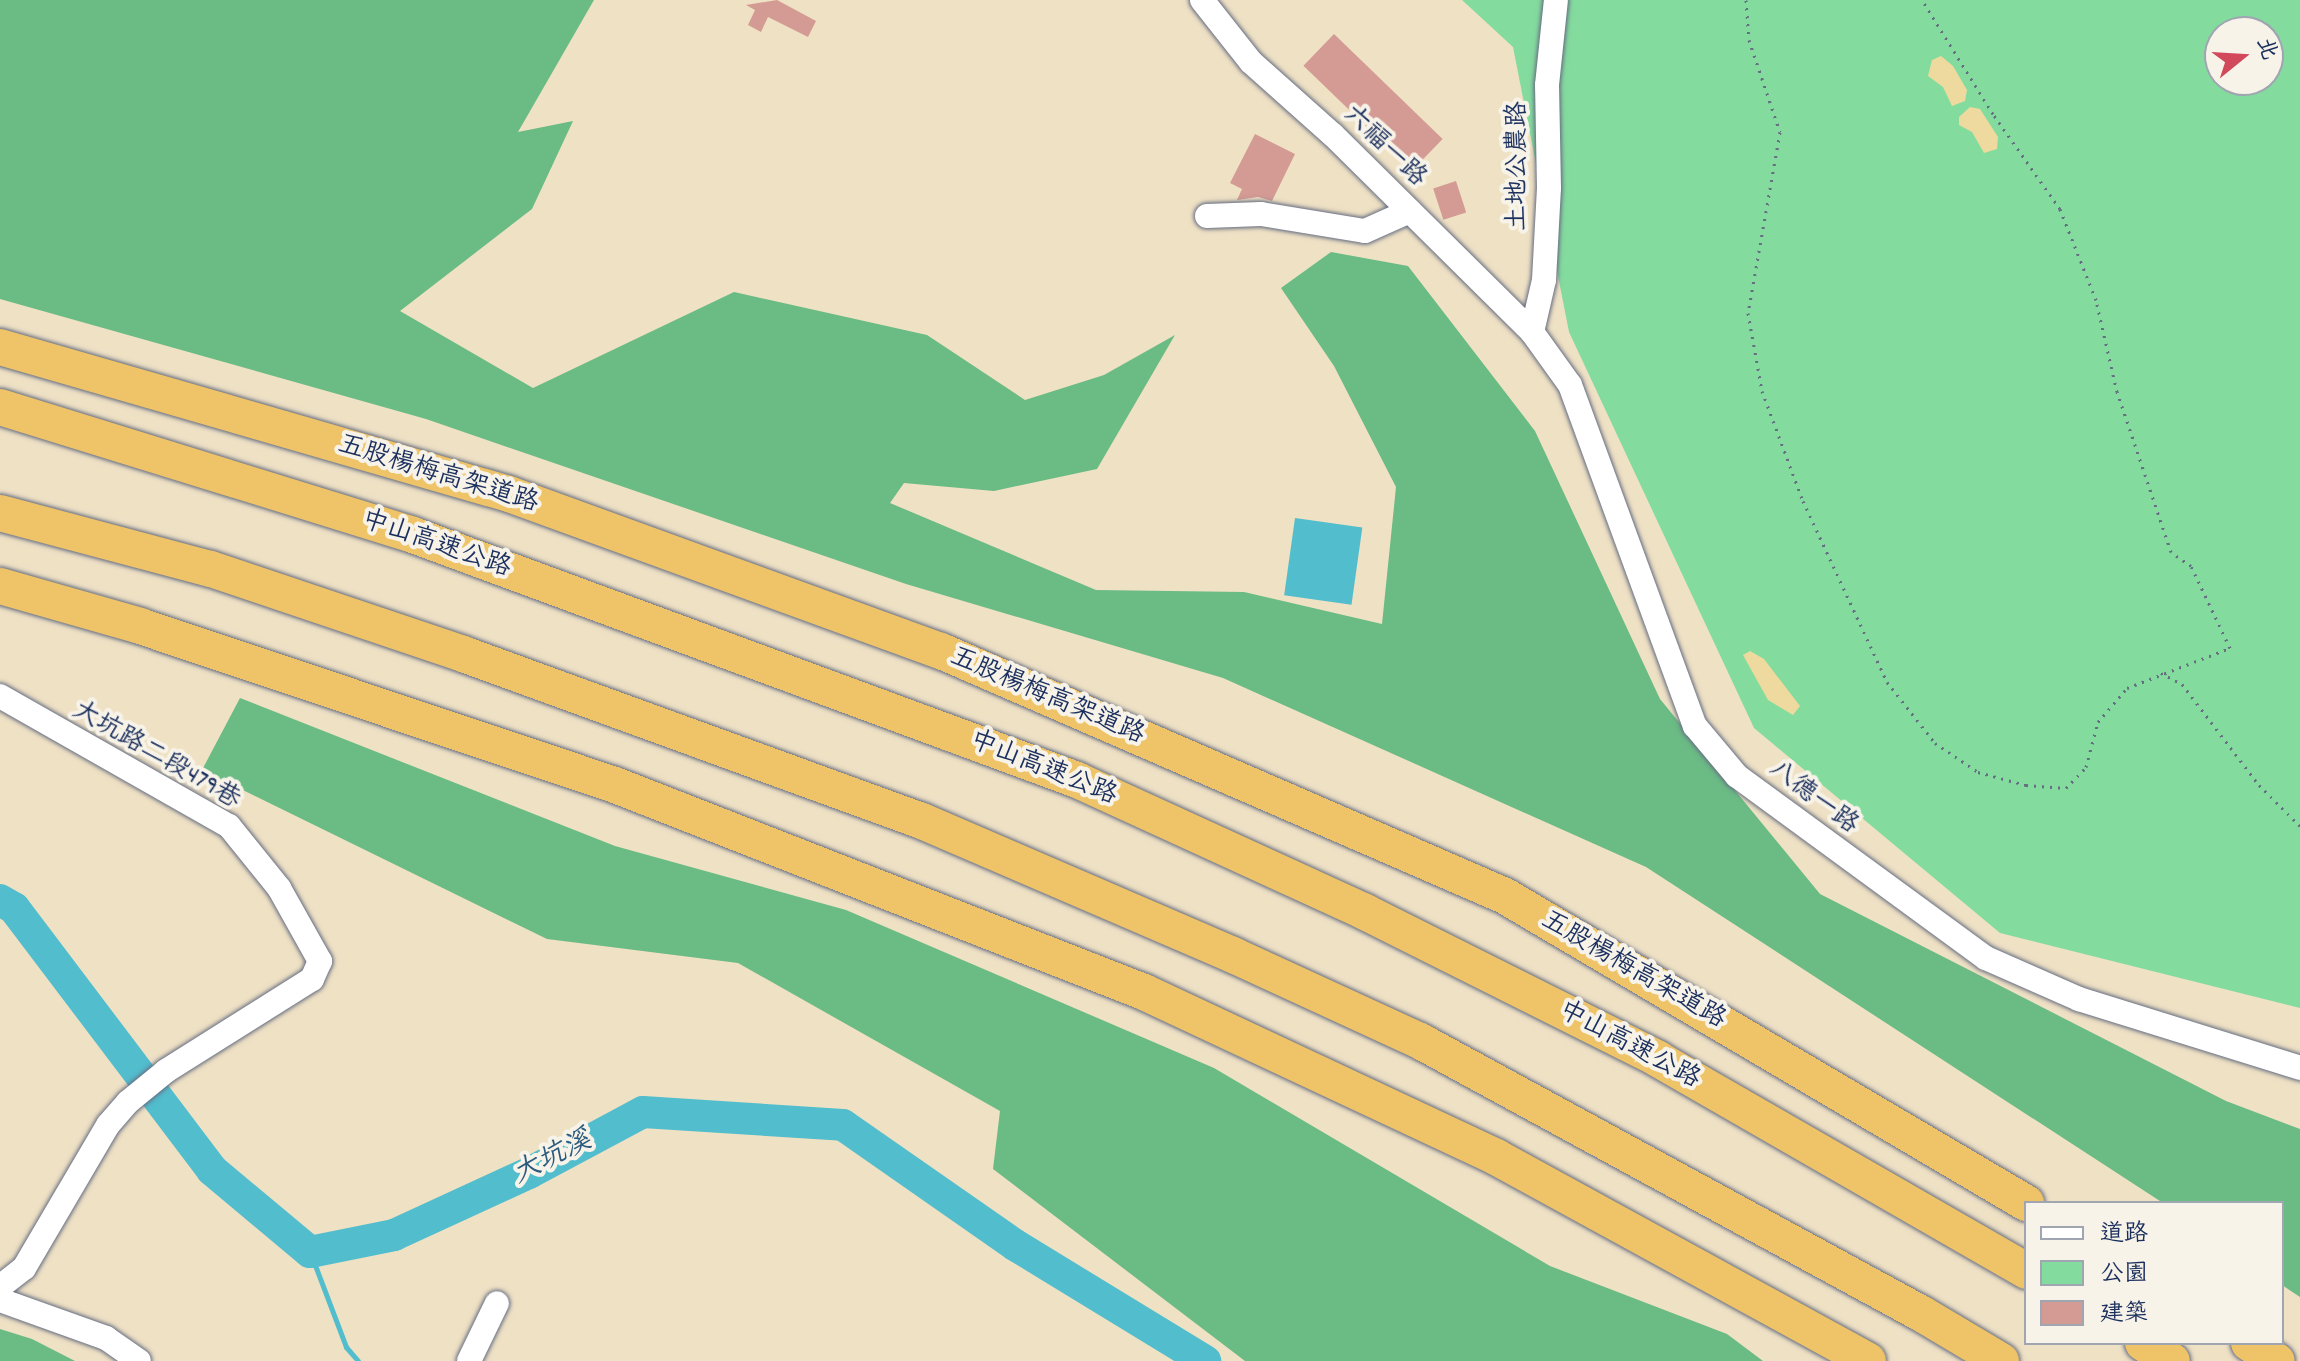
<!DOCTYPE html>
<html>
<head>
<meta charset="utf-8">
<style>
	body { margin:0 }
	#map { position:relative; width:2300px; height:1361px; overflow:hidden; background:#efe1c4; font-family:Dekko,"LXGW WenKai TC",sans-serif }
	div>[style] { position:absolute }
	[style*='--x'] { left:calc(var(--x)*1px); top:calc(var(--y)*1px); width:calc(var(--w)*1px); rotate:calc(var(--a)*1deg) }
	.green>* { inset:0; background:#84db9e }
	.forest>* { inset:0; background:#6bbb85 }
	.sand>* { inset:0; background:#eeda9e }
	.water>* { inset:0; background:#52bdcd; transform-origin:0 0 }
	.stream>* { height:5px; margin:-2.5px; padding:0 2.5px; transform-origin:2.5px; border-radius:2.5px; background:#52bdcd }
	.river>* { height:32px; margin:-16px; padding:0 16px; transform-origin:16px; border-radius:16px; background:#52bdcd }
	.building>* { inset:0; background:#d49a94; transform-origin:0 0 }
	.path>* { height:3px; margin-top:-1.5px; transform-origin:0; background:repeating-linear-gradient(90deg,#656d82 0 2px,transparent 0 8px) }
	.roads { filter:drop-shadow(0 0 2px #656d82) drop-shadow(0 0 2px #656d82) }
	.minor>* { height:24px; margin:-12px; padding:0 12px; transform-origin:12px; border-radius:12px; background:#fff }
	.highway>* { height:36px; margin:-18px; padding:0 18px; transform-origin:18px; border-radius:18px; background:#efc469 }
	span { translate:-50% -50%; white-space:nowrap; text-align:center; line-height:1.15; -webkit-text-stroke:8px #f7f3e8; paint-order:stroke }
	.street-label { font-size:26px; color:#1b2f5e }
	.water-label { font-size:28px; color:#2c5a7f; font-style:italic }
	.legend { position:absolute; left:2024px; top:1201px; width:260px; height:144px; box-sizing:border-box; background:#f7f3e8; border:2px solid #9fa5b1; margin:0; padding:10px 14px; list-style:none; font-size:24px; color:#1b2f5e }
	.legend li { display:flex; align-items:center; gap:16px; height:40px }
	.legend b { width:40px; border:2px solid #9fa5b1 }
	.north { position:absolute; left:2204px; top:16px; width:80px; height:80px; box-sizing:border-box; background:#f7f3e8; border:2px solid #9fa5b1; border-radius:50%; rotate:72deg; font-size:22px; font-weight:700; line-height:32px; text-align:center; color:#1b2f5e }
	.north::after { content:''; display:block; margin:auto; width:28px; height:36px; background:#d1495b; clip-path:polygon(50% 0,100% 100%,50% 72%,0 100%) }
</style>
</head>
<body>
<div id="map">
	<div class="green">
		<div style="clip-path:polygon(evenodd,1462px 0,2300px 0,2300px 1008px,2000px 933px,1754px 728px,1569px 332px,1513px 47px,1462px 0,2220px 32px,2268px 32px,2268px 80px,2220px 80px,2220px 32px)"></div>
	</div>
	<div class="forest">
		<div style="clip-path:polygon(0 0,594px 0,518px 132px,573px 121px,532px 209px,400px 311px,533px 388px,734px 292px,927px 335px,1025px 400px,1104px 375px,1175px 335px,1097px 469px,994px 491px,904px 483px,890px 503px,1096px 590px,1244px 592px,1382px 624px,1396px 487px,1334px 366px,1281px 288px,1331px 252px,1408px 266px,1535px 431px,1660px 699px,1820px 894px,2226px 1101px,2300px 1129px,2300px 1297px,2282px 1285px,2282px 1203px,2163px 1203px,1646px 867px,1223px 678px,906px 584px,426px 419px,0 299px)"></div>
		<div style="clip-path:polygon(240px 698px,615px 846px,846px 910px,1214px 1068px,1550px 1266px,1727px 1334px,1763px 1361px,1245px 1361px,993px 1169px,1000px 1111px,738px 963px,547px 939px,202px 770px)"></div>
		<div style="clip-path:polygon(0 1329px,32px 1339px,75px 1361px,0 1361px)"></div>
	</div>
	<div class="sand">
		<div style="clip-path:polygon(1941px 56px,1953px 66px,1967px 90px,1965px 101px,1952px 106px,1943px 87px,1928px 76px,1932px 60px)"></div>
		<div style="clip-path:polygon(1970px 107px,1980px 109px,1998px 137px,1997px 149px,1984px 153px,1972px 132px,1959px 125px,1959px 117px)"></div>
		<div style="clip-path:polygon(1750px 651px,1764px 659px,1800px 706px,1793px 715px,1768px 700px,1743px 655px)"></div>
	</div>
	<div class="water">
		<div style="left:1295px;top:518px;width:68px;height:78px;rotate:8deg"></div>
	</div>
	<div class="stream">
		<div style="--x:310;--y:1252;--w:102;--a:69.2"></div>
		<div style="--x:346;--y:1347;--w:18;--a:49"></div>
	</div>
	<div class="river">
		<div style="--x:0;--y:900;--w:16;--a:30"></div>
		<div style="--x:14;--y:908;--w:328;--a:52.9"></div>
		<div style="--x:212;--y:1170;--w:128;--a:39.9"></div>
		<div style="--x:310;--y:1252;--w:86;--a:-11.4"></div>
		<div style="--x:394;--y:1235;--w:149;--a:-24.7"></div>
		<div style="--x:529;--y:1173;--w:129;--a:-28.2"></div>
		<div style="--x:643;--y:1112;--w:200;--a:3.7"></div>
		<div style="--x:843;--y:1125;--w:210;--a:34.9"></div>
		<div style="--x:1015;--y:1245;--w:223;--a:31.4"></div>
	</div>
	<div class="building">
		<div style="clip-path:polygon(777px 0,816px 21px,808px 37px,768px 17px,761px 32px,748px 25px,755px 10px,746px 5px)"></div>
		<div style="left:1334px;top:34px;width:151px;height:44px;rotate:44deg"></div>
		<div style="clip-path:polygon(1255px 134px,1295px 154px,1272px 201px,1258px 197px,1237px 200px,1242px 189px,1230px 183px)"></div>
		<div style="left:1456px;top:181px;width:33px;height:24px;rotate:72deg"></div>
	</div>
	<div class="path">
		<div style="--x:1746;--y:0;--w:40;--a:85.7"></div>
		<div style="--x:1749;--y:40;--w:97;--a:71.4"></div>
		<div style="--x:1780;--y:132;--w:184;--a:100"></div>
		<div style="--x:1748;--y:313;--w:79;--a:79.8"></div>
		<div style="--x:1762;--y:391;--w:117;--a:69.6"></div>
		<div style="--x:1803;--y:501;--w:200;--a:65.1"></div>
		<div style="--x:1887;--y:682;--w:78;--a:51.8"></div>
		<div style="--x:1935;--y:743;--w:52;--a:34"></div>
		<div style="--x:1978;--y:772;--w:50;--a:15.2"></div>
		<div style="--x:2026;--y:785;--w:40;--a:4.3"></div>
		<div style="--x:2066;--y:788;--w:29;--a:-46"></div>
		<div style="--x:2086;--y:767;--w:47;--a:-75.1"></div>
		<div style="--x:2098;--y:722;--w:45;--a:-49.5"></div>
		<div style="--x:2127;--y:688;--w:110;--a:-21.2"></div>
		<div style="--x:2230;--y:648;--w:91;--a:-115.4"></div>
		<div style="--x:2191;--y:566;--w:24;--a:-145"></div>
		<div style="--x:2171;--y:552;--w:169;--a:-108.6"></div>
		<div style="--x:2117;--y:392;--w:94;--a:-102.9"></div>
		<div style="--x:2096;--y:300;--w:98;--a:-111.6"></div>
		<div style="--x:2060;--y:209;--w:116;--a:-125.2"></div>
		<div style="--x:1993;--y:114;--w:134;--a:-121.9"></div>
		<div style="--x:2161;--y:673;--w:24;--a:28"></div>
		<div style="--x:2182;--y:684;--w:127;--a:52.7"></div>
		<div style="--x:2259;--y:785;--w:58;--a:45"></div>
	</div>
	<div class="roads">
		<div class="minor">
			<div style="--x:1202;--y:0;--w:79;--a:51.7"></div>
			<div style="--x:1251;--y:62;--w:110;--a:41.7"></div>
			<div style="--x:1333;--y:135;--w:280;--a:44.7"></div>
			<div style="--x:1532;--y:332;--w:65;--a:54.4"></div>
			<div style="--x:1570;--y:385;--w:363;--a:69.9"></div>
			<div style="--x:1695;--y:726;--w:65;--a:50"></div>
			<div style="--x:1737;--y:776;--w:308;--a:36.2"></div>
			<div style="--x:1986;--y:958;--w:102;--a:23.8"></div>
			<div style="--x:2079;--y:999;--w:232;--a:17.3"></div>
			<div style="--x:1207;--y:216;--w:54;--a:-2.1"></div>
			<div style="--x:1261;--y:214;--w:105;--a:9.3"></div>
			<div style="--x:1365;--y:231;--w:49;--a:-24"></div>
			<div style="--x:1532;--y:332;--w:53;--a:-77"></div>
			<div style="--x:1544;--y:280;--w:92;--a:-86.9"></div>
			<div style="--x:1549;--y:188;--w:103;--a:-91.1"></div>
			<div style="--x:1547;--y:85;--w:85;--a:-84"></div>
			<div style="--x:0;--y:696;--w:263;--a:29.6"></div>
			<div style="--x:229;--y:826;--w:80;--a:51.1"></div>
			<div style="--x:279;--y:888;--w:84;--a:60.7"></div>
			<div style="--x:320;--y:961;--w:20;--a:114"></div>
			<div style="--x:312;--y:979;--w:173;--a:147.8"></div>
			<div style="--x:166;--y:1071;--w:49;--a:140.8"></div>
			<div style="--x:128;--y:1102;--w:30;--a:131"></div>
			<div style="--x:108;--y:1125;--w:166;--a:120.4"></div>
			<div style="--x:24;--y:1268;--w:31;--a:142"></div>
			<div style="--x:0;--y:1300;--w:113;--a:19.7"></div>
			<div style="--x:106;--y:1338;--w:40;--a:34.9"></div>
			<div style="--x:469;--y:1361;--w:64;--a:-64.2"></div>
		</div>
		<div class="highway">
			<div style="--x:0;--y:347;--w:530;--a:16.11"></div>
			<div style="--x:509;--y:494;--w:460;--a:20"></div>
			<div style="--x:941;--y:651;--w:615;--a:23.48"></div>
			<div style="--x:1505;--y:896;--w:605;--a:30.51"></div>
			<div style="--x:0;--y:407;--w:432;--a:17.2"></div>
			<div style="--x:413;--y:535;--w:708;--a:20.25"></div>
			<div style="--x:1077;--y:780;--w:317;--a:24.6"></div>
			<div style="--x:1365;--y:912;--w:328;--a:26.6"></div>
			<div style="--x:1658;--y:1059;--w:425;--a:29.9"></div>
			<div style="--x:0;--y:513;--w:218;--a:14.9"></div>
			<div style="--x:211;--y:569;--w:266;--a:18.6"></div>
			<div style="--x:463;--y:654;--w:488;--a:20"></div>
			<div style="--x:922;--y:821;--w:339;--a:23.3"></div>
			<div style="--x:1233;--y:955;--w:206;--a:24.7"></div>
			<div style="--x:1420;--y:1041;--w:571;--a:28.54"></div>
			<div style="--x:1922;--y:1314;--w:92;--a:30.7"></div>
			<div style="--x:0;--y:586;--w:146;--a:15.9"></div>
			<div style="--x:140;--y:626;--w:501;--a:18.51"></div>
			<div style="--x:615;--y:785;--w:568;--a:21.37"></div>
			<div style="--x:1144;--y:992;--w:389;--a:25.1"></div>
			<div style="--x:1496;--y:1157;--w:424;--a:28.7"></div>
			<div style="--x:2143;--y:1343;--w:34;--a:32"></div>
			<div style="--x:2249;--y:1343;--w:33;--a:33"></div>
		</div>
	</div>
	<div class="street-label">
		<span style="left:1384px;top:147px;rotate:44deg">六福一路</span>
		<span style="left:1519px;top:166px;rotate:-90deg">土地公農路</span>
		<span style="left:438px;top:475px;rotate:17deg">五股楊梅高架道路</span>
		<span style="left:436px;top:545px;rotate:19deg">中山高速公路</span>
		<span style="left:1047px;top:697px;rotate:23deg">五股楊梅高架道路</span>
		<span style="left:156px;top:756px;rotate:30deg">大坑路二段479巷</span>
		<span style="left:1043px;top:769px;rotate:22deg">中山高速公路</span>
		<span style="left:1813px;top:798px;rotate:37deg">八德一路</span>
		<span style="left:1633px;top:971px;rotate:30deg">五股楊梅高架道路</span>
		<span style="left:1629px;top:1046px;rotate:28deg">中山高速公路</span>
	</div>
	<div class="water-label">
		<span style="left:553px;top:1159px;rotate:-27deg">大坑溪</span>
	</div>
	<ul class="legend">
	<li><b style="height:10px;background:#fff"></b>道路</li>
	<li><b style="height:22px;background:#84db9e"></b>公園</li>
	<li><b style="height:22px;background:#d49a94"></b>建築</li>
	</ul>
	<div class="north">北</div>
</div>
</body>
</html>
